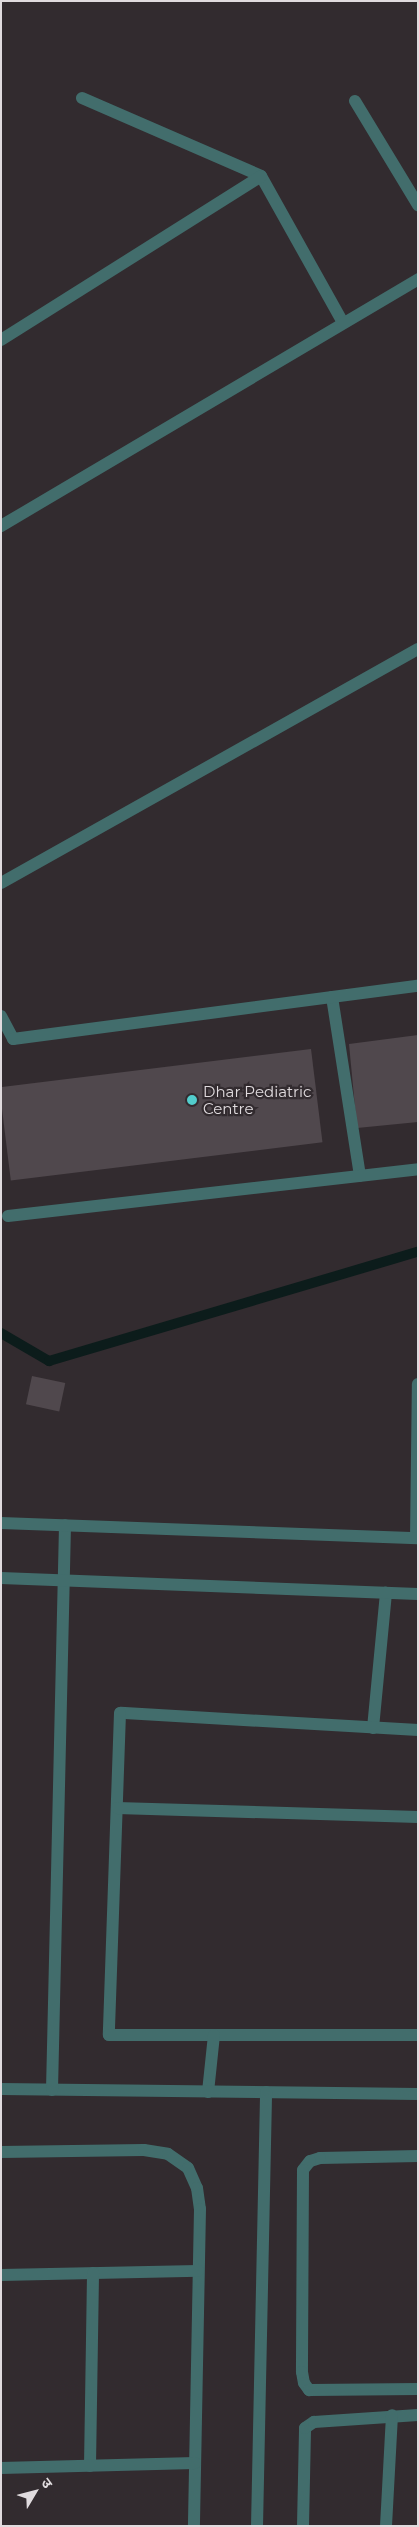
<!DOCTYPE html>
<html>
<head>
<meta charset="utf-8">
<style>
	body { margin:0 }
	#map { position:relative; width:419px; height:2527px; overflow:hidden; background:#322b2f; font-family:Montserrat,"Noto Sans Devanagari",sans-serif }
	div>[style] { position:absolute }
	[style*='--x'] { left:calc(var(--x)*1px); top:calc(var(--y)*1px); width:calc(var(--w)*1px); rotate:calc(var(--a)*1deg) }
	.stream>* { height:10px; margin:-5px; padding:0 5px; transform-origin:5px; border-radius:5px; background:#0c1c1b }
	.building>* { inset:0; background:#50484d; transform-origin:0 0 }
	.service>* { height:12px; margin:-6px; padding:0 6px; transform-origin:6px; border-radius:6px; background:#426d6c }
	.minor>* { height:12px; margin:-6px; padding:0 6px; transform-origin:6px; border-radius:6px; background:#426d6c }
	.tertiary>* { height:12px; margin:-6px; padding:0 6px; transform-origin:6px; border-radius:6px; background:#426d6c }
	.dots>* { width:14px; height:14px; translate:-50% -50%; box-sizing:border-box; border:2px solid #322b2f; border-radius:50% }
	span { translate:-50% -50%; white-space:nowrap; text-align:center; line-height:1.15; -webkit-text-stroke:4.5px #322b2f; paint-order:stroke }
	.poi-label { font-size:15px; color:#e0dbde }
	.left { translate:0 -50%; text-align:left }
	.frame { position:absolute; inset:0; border:2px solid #e0dbde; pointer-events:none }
	.north { position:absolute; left:10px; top:2467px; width:50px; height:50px; -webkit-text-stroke:4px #322b2f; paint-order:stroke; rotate:53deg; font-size:14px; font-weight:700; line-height:20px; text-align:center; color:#e0dbde }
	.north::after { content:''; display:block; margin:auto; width:18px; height:22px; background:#e0dbde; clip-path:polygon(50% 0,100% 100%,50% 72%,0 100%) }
</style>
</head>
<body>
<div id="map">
	<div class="stream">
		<div style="--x:1;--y:1333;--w:56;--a:30.3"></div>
		<div style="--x:49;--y:1361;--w:385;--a:-16.5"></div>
	</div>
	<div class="building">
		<div style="clip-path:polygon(418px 1035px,418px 1122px,357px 1128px,349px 1044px)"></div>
		<div style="left:311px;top:1049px;width:94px;height:314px;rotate:83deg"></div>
		<div style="left:32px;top:1376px;width:34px;height:29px;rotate:12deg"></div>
	</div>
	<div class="service">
		<div style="--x:332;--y:997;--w:181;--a:81.1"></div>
		<div style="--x:1;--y:1016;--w:26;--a:62"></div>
		<div style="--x:13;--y:1039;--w:408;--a:-7.5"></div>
		<div style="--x:8;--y:1216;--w:413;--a:-6.5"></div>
		<div style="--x:416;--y:1538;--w:154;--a:-89.3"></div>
		<div style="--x:373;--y:1728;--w:136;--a:-84.5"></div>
		<div style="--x:418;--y:1730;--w:298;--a:-176.7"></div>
		<div style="--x:120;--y:1713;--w:322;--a:92"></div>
		<div style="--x:109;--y:2035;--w:309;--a:0"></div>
		<div style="--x:117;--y:1808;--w:301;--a:1.7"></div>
		<div style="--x:208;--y:2092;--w:57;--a:-84"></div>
	</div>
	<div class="minor">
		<div style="--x:82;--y:98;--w:195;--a:23.5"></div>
		<div style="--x:261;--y:176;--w:168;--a:60.8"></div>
		<div style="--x:355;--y:101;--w:122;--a:58.8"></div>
		<div style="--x:1;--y:340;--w:307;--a:-32.2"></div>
		<div style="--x:1;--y:526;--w:485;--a:-30.6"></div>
		<div style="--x:1;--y:883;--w:478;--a:-29.3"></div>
		<div style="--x:1;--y:2089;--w:417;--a:0.7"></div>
		<div style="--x:52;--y:2090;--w:565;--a:-88.68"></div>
		<div style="--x:1;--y:2152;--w:143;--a:-0.8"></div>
		<div style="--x:144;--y:2150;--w:24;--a:9"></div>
		<div style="--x:168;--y:2154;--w:24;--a:35"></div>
		<div style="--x:188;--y:2168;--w:22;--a:66"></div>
		<div style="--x:197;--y:2188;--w:21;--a:82"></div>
		<div style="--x:200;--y:2209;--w:317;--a:91.1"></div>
		<div style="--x:418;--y:2156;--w:98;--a:178.8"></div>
		<div style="--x:320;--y:2158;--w:10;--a:163"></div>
		<div style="--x:310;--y:2161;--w:11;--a:128"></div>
		<div style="--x:303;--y:2170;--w:202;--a:90.3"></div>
		<div style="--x:302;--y:2372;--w:11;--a:80"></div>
		<div style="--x:304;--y:2383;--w:9;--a:54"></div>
		<div style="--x:309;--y:2390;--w:109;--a:-0.5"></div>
		<div style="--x:1;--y:2275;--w:197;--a:-1.2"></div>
		<div style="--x:90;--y:2466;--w:193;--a:-89.1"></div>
		<div style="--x:1;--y:2468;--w:194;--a:-1.5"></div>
		<div style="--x:257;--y:2526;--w:434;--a:-88.8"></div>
		<div style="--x:303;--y:2526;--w:98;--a:-88.8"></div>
		<div style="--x:305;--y:2428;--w:11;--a:-34"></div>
		<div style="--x:314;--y:2422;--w:104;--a:-3.9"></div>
		<div style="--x:386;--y:2526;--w:111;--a:-86.9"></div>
	</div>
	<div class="tertiary">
		<div style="--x:1;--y:1523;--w:417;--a:2.1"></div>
		<div style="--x:1;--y:1578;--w:417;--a:2.2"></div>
	</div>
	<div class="dots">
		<div style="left:192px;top:1100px;background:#52cdcc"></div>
	</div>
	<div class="poi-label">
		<span class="left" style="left:203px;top:1100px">Dhar Pediatric<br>Centre</span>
	</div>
	<div class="frame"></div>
	<div class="north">उ</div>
</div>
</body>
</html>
